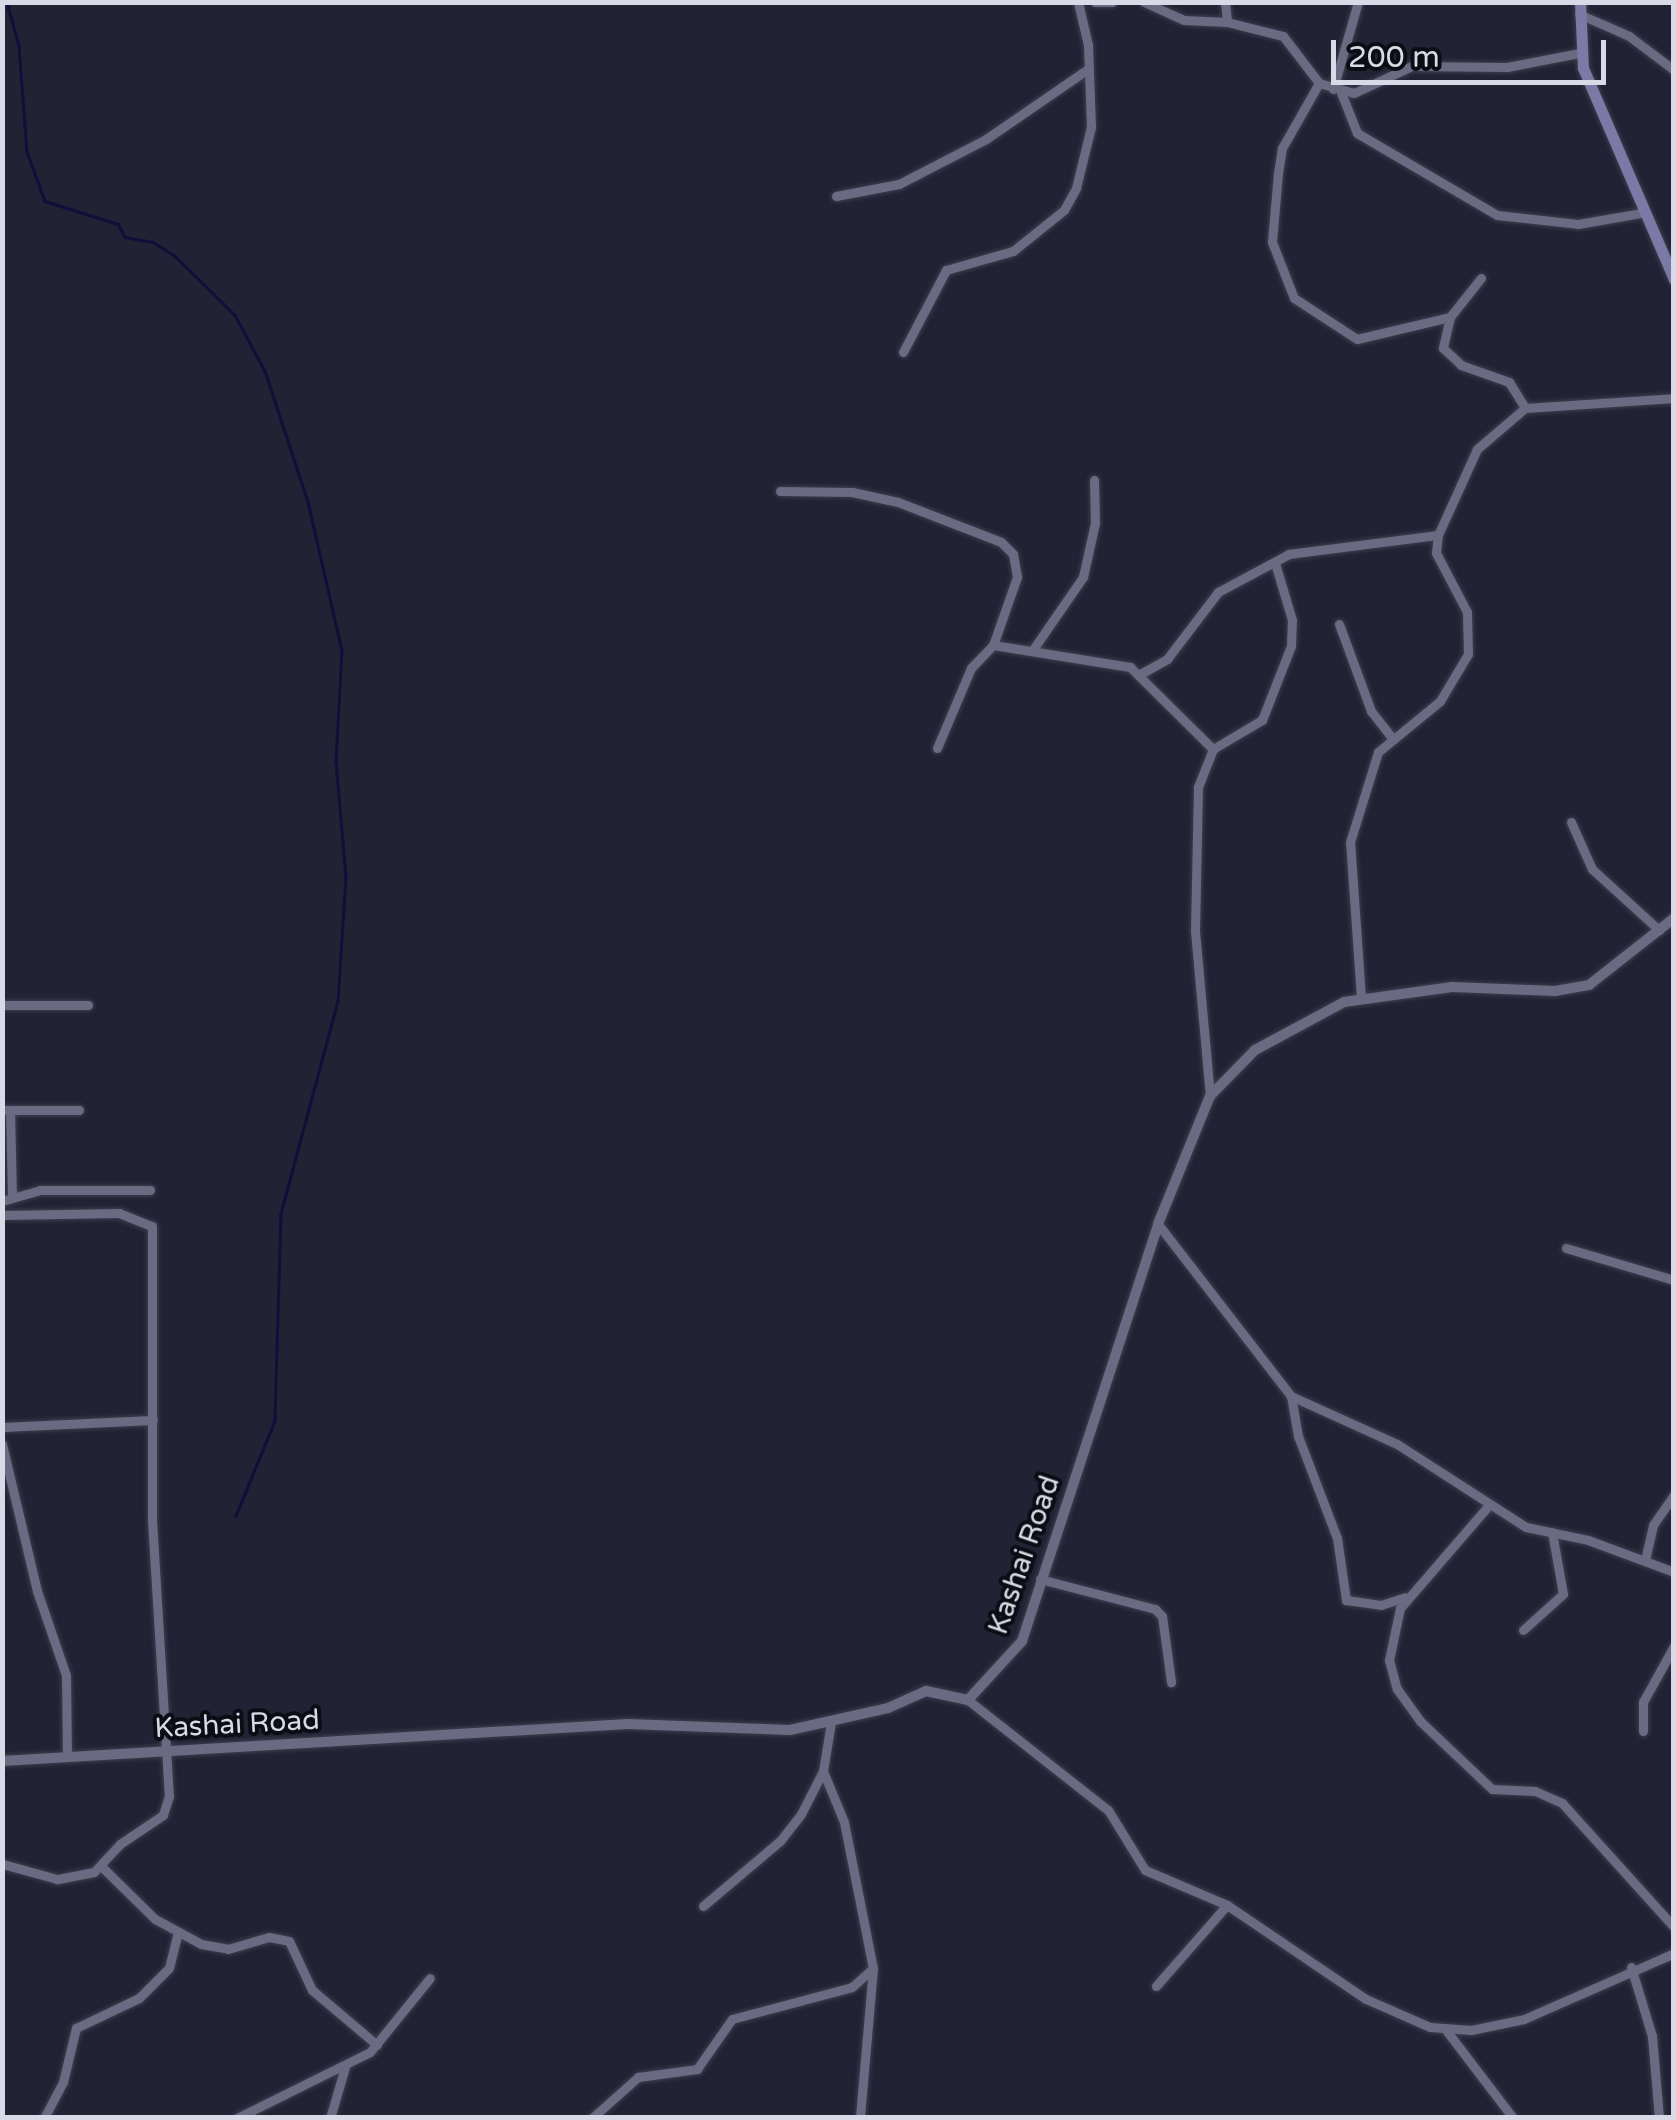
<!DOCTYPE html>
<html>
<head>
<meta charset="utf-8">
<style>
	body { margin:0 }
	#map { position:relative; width:1676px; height:2120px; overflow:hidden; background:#222235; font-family:"Varela Round",sans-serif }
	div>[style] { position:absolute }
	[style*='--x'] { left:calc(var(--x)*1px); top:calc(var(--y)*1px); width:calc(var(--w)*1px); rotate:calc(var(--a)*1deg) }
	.stream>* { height:2.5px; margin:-1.25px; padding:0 1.25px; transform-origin:1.25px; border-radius:1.25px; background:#140c39 }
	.roads { filter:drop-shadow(0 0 2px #3d3d4d) drop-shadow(0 0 2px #3d3d4d) }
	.minor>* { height:9px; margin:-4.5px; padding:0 4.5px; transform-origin:4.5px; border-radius:4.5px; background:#6a6a82 }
	.tertiary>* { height:10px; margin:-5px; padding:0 5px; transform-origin:5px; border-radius:5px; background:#6a6a82 }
	.secondary>* { height:11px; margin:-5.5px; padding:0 5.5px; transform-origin:5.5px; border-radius:5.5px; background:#7b7aa6 }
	span { translate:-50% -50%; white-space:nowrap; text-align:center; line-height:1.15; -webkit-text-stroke:8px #0c0c15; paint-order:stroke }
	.street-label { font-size:28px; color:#d9dae7 }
	.frame { position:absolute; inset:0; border:5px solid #d9dae7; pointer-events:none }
	.scale { position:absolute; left:1331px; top:40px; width:275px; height:45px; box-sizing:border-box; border:5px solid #d9dae7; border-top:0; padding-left:12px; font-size:30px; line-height:35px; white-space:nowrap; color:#d9dae7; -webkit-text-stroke:8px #0c0c15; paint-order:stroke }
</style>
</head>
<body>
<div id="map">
	<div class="stream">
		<div style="--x:7;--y:2;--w:46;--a:74.7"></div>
		<div style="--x:19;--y:46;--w:106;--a:85.7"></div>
		<div style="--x:27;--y:152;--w:52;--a:69.8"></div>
		<div style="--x:45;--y:201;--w:77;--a:17.5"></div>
		<div style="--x:118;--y:224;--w:15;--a:62"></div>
		<div style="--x:125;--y:237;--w:28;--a:10"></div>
		<div style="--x:153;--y:242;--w:25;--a:32"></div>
		<div style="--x:174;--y:255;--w:86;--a:44.5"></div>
		<div style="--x:235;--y:315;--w:64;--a:61.8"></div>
		<div style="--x:265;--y:371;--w:138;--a:71.8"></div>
		<div style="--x:308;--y:502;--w:152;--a:77.1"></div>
		<div style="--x:342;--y:650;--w:111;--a:93.1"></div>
		<div style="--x:336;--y:761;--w:116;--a:85.1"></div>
		<div style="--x:346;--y:877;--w:124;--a:93.7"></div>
		<div style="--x:338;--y:1001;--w:220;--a:105"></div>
		<div style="--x:281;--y:1214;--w:207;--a:91.7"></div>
		<div style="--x:275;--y:1421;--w:103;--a:112.3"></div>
	</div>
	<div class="roads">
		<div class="minor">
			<div style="--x:1095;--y:2;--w:17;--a:0"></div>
			<div style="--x:1144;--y:2;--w:44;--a:24.2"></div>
			<div style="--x:1184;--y:20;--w:43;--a:2.7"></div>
			<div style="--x:1225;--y:2;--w:20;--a:84"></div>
			<div style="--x:1227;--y:22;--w:58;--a:14"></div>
			<div style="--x:1283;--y:36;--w:59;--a:52.5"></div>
			<div style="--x:1319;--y:83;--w:36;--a:16"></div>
			<div style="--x:1354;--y:93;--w:64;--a:-25"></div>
			<div style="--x:1412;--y:66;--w:95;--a:0.6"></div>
			<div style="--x:1507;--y:67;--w:73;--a:-11"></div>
			<div style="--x:1579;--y:14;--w:55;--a:23.7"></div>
			<div style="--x:1629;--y:36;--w:56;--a:37.1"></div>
			<div style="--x:1319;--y:83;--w:75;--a:119.6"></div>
			<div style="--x:1282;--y:148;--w:25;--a:99"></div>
			<div style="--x:1278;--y:173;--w:69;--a:95"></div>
			<div style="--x:1272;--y:242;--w:60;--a:68.6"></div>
			<div style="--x:1294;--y:298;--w:75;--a:33.1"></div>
			<div style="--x:1357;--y:339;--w:96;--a:-13.3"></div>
			<div style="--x:1333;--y:89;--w:91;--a:-74"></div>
			<div style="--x:1340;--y:90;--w:46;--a:68.4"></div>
			<div style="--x:1357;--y:133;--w:162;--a:30.4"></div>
			<div style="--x:1497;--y:215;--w:81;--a:6.3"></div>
			<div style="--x:1578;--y:224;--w:65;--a:-9.8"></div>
			<div style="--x:836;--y:196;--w:64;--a:-10.8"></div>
			<div style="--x:899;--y:184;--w:98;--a:-27.3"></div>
			<div style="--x:986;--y:139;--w:124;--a:-34.5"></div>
			<div style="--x:1481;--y:278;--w:50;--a:128.5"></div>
			<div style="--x:1450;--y:317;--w:32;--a:103"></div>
			<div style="--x:1443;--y:348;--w:25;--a:43"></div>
			<div style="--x:1461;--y:365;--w:51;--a:19.5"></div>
			<div style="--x:1509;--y:382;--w:31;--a:58"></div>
			<div style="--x:903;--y:352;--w:93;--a:-62.3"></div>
			<div style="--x:946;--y:270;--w:70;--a:-15.8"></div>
			<div style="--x:1013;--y:251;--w:65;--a:-38.8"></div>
			<div style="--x:1064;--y:210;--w:25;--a:-61"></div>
			<div style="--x:1076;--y:188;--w:63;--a:-76.2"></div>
			<div style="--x:1091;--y:127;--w:82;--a:-92.1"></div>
			<div style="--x:1088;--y:45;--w:44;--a:-103.1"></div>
			<div style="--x:780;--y:491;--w:72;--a:0.8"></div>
			<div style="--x:852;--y:492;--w:47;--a:12.3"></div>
			<div style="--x:898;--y:502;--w:110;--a:21.2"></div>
			<div style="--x:1001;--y:542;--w:17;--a:45"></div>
			<div style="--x:1013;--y:554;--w:23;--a:80"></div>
			<div style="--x:1017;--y:577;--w:72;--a:109.4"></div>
			<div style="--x:1339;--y:624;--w:93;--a:69.8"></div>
			<div style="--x:1371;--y:711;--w:36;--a:52"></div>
			<div style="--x:1034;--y:648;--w:86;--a:-55.4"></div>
			<div style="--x:1083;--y:577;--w:55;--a:-77.5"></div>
			<div style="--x:1095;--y:523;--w:43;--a:-91.3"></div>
			<div style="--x:1142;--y:673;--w:29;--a:-29"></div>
			<div style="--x:1167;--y:659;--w:84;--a:-52.7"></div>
			<div style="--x:1218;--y:592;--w:81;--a:-28.2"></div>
			<div style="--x:1289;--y:554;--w:150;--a:-7.3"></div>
			<div style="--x:937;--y:748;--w:87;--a:-67"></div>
			<div style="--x:971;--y:668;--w:32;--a:-46"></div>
			<div style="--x:993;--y:645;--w:139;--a:9.1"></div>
			<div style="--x:1130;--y:667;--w:117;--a:44.7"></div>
			<div style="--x:1571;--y:822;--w:51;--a:65.9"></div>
			<div style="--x:1592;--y:869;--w:91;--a:42.3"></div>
			<div style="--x:1361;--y:998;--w:156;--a:-94"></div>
			<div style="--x:1350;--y:842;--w:94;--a:-72.7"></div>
			<div style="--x:1378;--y:752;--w:80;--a:-39.4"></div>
			<div style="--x:1440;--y:701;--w:55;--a:-59.2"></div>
			<div style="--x:1468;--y:654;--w:42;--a:-91.4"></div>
			<div style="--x:1467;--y:612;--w:67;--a:-117.7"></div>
			<div style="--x:1436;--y:553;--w:18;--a:-84"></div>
			<div style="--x:1438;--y:535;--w:94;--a:-65.6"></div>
			<div style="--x:1477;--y:449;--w:63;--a:-40.5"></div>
			<div style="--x:1525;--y:408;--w:149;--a:-3.8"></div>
			<div style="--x:2;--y:1005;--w:86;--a:0"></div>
			<div style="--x:1210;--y:1096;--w:166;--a:-95.2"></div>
			<div style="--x:1195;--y:931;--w:144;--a:-88.8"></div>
			<div style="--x:1198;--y:787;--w:41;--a:-68.5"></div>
			<div style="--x:1213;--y:749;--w:57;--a:-30.6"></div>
			<div style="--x:1262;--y:720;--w:79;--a:-68.6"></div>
			<div style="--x:1291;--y:646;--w:26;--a:-88"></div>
			<div style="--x:1292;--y:620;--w:59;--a:-106.6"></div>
			<div style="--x:2;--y:1110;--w:77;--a:0"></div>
			<div style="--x:10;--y:1110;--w:86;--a:88.7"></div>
			<div style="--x:2;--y:1201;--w:40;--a:-16"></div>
			<div style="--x:40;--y:1190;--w:110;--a:0"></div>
			<div style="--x:2;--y:1215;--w:117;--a:-1"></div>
			<div style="--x:119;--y:1213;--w:35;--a:22"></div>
			<div style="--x:152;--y:1226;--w:294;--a:90"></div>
			<div style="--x:152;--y:1520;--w:277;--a:86.5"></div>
			<div style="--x:169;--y:1796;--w:20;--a:108"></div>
			<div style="--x:163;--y:1815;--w:52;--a:146"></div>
			<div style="--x:120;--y:1844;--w:38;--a:133"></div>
			<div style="--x:94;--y:1872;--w:38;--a:169"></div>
			<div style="--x:57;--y:1879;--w:57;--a:-164.7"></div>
			<div style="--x:1158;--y:1224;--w:217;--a:52.3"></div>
			<div style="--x:1291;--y:1396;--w:116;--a:24.4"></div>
			<div style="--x:1397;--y:1444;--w:153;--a:32.8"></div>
			<div style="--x:1526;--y:1527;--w:63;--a:11.8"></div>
			<div style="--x:1588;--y:1540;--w:92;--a:20.4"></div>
			<div style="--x:1566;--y:1248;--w:113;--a:16.5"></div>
			<div style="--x:1291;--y:1396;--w:41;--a:80.1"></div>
			<div style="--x:1298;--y:1436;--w:109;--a:69.1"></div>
			<div style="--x:1337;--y:1538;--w:63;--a:81.7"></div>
			<div style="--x:1346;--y:1600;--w:35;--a:8"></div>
			<div style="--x:1381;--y:1605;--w:25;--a:-18"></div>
			<div style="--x:2;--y:1427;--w:151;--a:-2.7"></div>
			<div style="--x:2;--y:1444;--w:151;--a:76.6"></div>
			<div style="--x:37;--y:1591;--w:89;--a:71"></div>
			<div style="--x:66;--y:1675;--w:79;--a:89.3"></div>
			<div style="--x:1489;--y:1505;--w:136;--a:130.8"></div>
			<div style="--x:1400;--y:1608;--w:53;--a:101.9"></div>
			<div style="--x:1389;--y:1660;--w:30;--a:75"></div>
			<div style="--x:1397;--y:1689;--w:39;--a:54"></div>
			<div style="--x:1420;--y:1721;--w:99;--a:43.4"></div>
			<div style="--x:1492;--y:1789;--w:43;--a:2.7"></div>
			<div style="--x:1535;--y:1791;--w:30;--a:24"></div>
			<div style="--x:1562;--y:1803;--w:167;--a:47.9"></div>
			<div style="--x:1645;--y:1560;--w:36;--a:-77"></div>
			<div style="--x:1653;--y:1525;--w:37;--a:-55"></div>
			<div style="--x:1040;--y:1579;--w:119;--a:14.6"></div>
			<div style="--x:1155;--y:1609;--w:10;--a:45"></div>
			<div style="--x:1162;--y:1616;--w:67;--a:82.2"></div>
			<div style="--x:1523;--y:1630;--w:54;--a:-42"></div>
			<div style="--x:1563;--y:1594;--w:63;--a:-100.1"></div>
			<div style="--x:968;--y:1700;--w:178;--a:38.2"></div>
			<div style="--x:1108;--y:1810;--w:70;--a:58.3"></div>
			<div style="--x:1145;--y:1870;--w:89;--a:23.1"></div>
			<div style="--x:1227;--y:1905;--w:168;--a:34.1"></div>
			<div style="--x:1366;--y:1999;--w:70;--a:23.6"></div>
			<div style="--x:1430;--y:2027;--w:41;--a:4.2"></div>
			<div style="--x:1471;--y:2030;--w:54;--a:-11.7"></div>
			<div style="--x:1524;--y:2019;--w:164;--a:-23.7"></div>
			<div style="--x:1643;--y:1731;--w:29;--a:-90"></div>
			<div style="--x:1643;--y:1702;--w:64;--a:-61"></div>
			<div style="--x:823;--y:1771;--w:55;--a:67.6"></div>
			<div style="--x:844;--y:1822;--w:149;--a:78.8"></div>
			<div style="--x:873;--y:1968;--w:151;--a:95"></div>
			<div style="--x:102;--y:1867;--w:74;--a:44.5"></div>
			<div style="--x:155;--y:1919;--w:52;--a:28.5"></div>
			<div style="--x:201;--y:1944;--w:27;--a:10"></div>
			<div style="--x:228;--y:1949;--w:43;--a:-16.3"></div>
			<div style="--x:269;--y:1937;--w:20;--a:11"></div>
			<div style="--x:289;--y:1941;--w:54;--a:64.9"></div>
			<div style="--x:312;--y:1990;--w:85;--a:40.2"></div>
			<div style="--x:703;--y:1906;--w:101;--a:-40.2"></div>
			<div style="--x:780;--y:1841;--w:34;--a:-52"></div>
			<div style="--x:801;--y:1814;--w:48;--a:-62.9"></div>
			<div style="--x:823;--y:1771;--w:50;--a:-80.7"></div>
			<div style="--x:1631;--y:1967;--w:72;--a:73.1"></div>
			<div style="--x:1652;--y:2036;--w:82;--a:85.1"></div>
			<div style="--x:1156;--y:1986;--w:108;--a:-48.8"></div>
			<div style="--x:1446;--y:2030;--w:111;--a:52.7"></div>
			<div style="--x:44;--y:2118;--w:41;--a:-62.2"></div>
			<div style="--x:63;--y:2082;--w:56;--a:-76.5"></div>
			<div style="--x:76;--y:2028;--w:70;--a:-25.5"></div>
			<div style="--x:139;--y:1998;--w:42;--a:-45"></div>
			<div style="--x:169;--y:1968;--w:37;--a:-76"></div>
			<div style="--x:237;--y:2118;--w:148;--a:-26.4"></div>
			<div style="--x:370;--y:2052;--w:95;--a:-51"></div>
			<div style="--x:330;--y:2118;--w:53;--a:-73.6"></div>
			<div style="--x:592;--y:2118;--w:62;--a:-41.7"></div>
			<div style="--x:638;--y:2077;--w:60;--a:-7.7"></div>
			<div style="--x:697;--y:2069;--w:61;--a:-55"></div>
			<div style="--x:732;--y:2019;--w:124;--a:-14.9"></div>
			<div style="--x:852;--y:1987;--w:28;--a:-42"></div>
		</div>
		<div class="tertiary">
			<div style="--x:2;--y:1761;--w:627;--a:-3.38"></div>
			<div style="--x:628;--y:1724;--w:162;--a:2.1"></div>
			<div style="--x:790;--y:1730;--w:100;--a:-12.7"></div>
			<div style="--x:888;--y:1708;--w:42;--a:-24.1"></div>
			<div style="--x:926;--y:1691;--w:43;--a:12.1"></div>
			<div style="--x:968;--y:1700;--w:80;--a:-47.5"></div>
			<div style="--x:1022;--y:1641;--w:439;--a:-71.9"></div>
			<div style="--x:1158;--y:1224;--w:138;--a:-67.9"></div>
			<div style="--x:1210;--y:1096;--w:64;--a:-45.6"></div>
			<div style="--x:1255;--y:1050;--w:101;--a:-28.3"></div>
			<div style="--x:1344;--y:1002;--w:109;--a:-7.9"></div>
			<div style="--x:1452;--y:987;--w:103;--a:2.2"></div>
			<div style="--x:1555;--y:991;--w:35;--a:-10"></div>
			<div style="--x:1589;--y:985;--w:108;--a:-38.2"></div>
		</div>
		<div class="secondary">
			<div style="--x:1580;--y:2;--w:66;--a:87.4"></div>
			<div style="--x:1583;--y:68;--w:230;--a:66.7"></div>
		</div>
	</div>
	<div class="street-label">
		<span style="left:1024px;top:1555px;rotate:-71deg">Kashai Road</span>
		<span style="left:237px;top:1724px;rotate:-3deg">Kashai Road</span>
	</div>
	<div class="frame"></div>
	<div class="scale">200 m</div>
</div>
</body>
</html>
